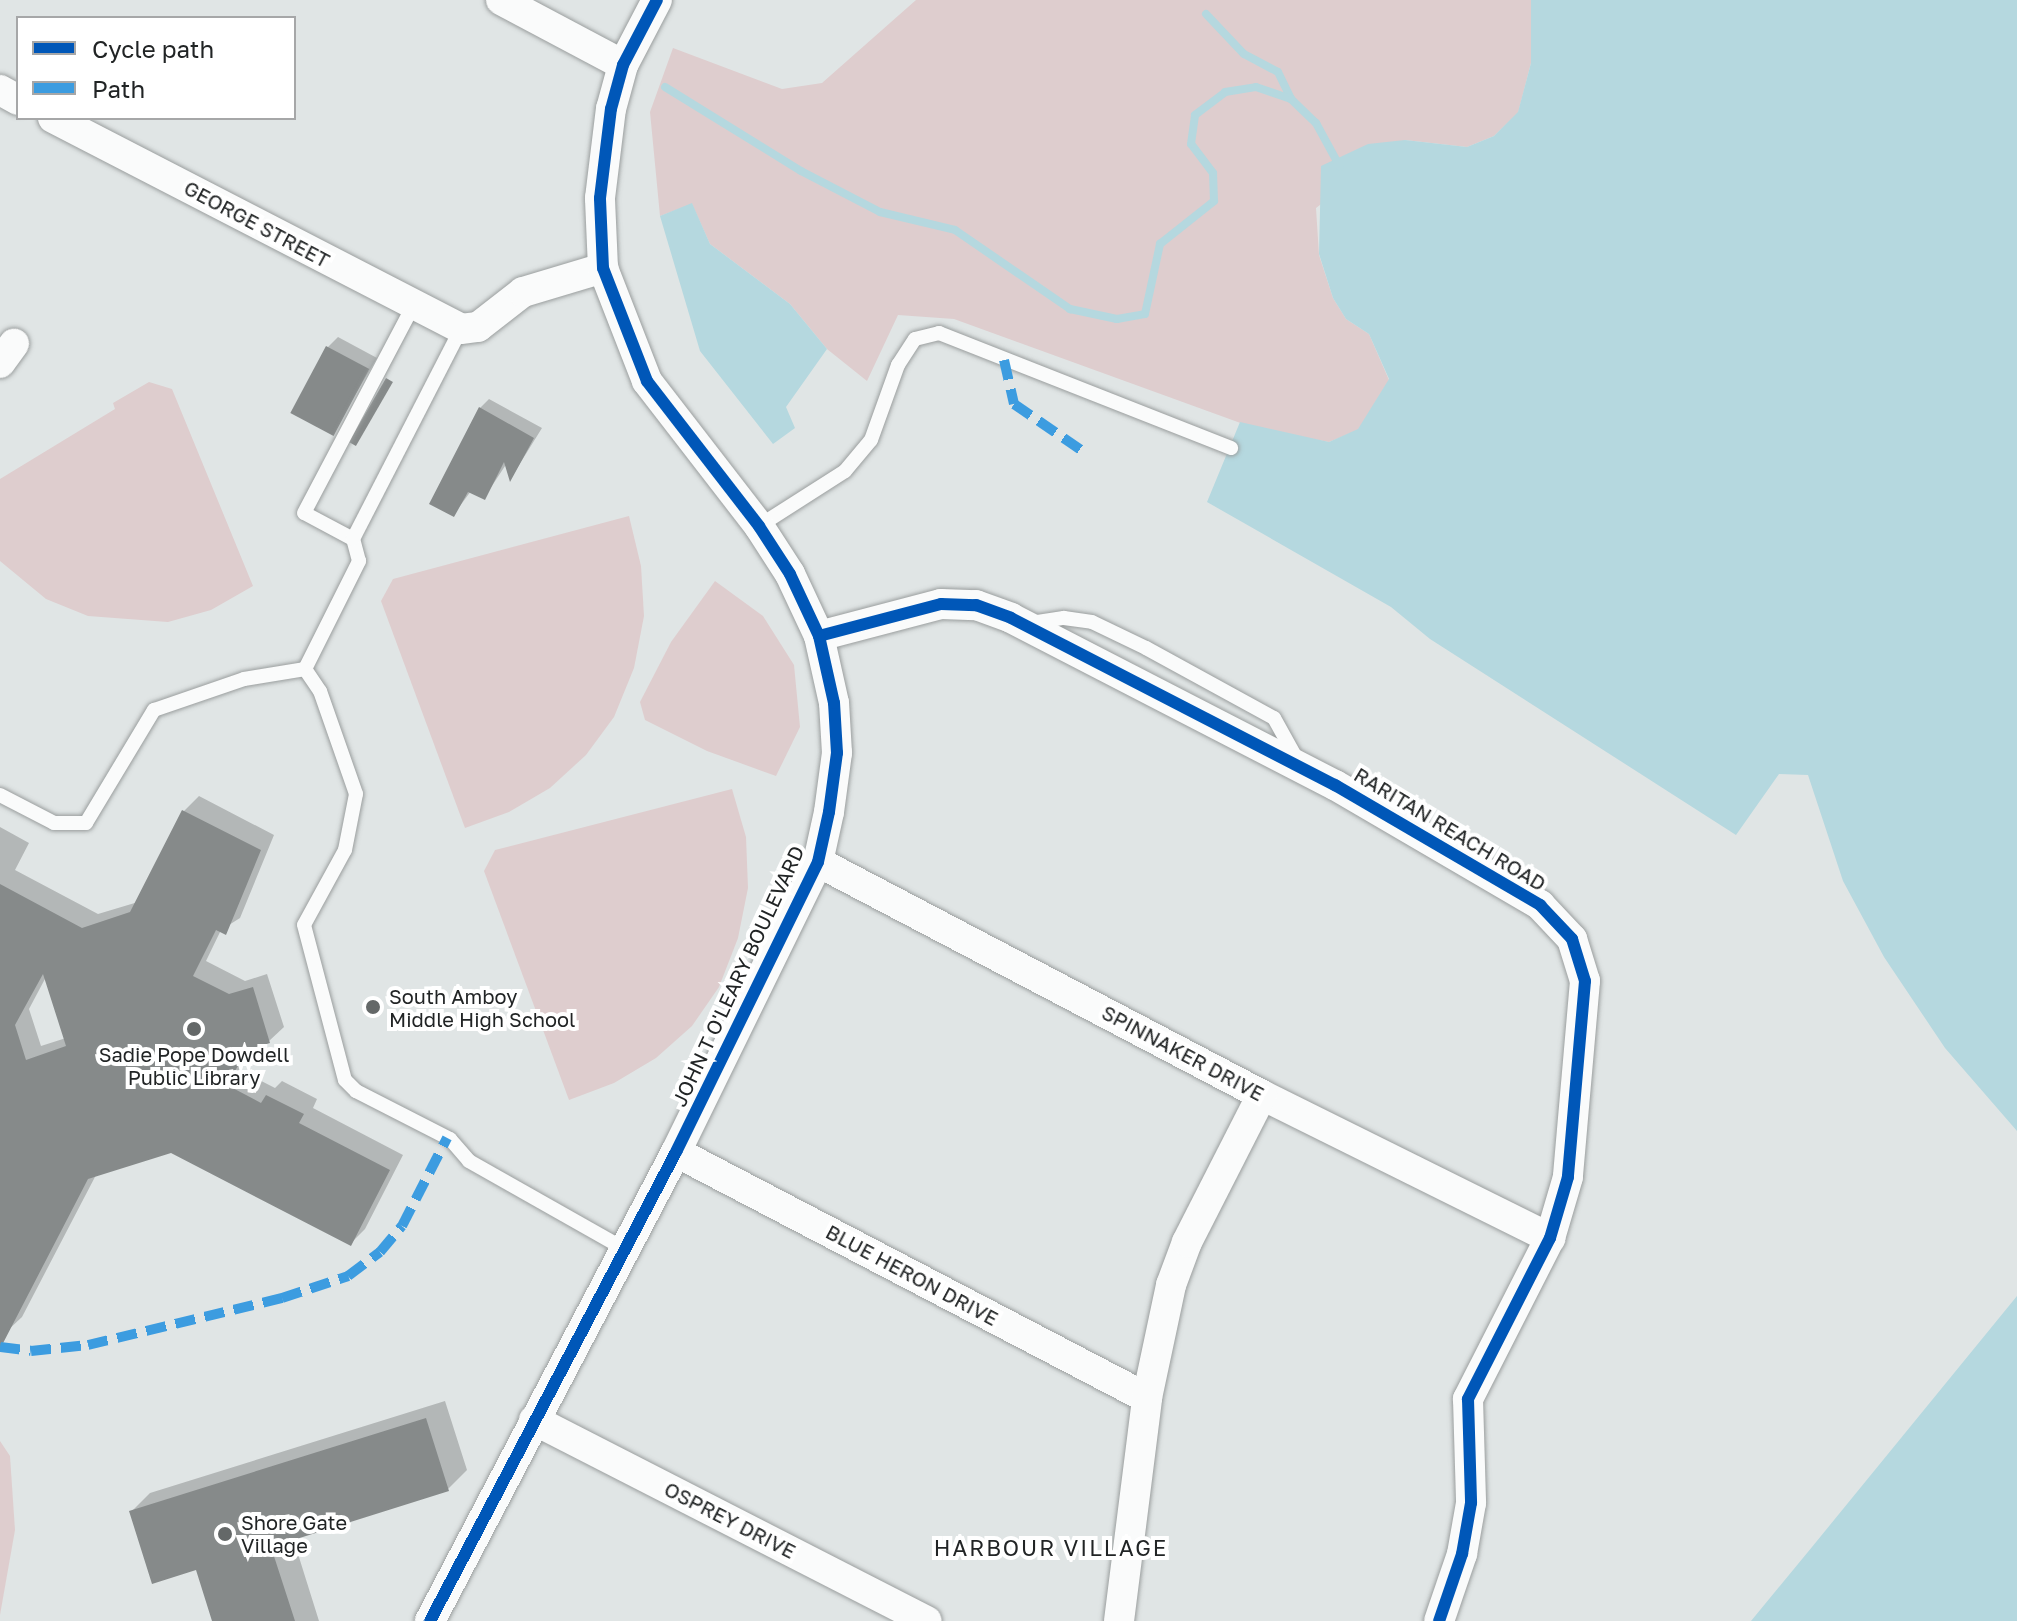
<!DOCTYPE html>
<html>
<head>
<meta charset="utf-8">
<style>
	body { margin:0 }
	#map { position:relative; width:2017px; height:1621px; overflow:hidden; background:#e0e5e5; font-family:"Golos Text",sans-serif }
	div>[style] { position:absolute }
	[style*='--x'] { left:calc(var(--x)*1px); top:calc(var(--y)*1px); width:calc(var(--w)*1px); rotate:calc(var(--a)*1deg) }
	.green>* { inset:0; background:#decdce }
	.water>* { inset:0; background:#b5d8df }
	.shadow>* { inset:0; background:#0003 }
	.stream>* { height:8px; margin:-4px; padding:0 4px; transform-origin:4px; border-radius:4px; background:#b5d8df }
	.building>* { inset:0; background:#868a8a; transform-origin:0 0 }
	.roads { filter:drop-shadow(0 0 2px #9a9e9e) drop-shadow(0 0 2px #9a9e9e) }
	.service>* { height:14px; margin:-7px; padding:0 7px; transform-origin:7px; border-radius:7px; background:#fafbfb }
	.minor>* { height:30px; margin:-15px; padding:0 15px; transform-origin:15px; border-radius:15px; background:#fafbfb }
	.quiet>* { height:10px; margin-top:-5px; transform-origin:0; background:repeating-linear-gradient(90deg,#3c9ce0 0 20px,transparent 0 30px) }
	.cycleway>* { height:12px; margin:-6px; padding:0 6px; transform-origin:6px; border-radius:6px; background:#0057b8 }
	.dots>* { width:22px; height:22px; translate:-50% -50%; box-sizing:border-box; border:4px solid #fff; border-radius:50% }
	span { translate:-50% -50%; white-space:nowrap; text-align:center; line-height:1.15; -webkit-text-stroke:8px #fff; paint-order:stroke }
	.street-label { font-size:20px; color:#212425 }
	.poi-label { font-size:20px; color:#212425 }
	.left { translate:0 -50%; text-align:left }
	.neighbourhood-label { font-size:22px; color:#212425; letter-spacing:2px }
	.legend { position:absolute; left:16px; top:16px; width:280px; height:104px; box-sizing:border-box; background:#fff; border:2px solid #a6a7a8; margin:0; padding:10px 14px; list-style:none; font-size:24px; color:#212425 }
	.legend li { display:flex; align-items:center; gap:16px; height:40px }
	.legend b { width:40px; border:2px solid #a6a7a8 }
</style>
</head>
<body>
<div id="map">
	<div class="green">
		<div style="clip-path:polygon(916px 0,1531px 0,1531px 63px,1518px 113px,1494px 136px,1467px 147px,1405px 140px,1316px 208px,1319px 255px,1333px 298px,1346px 319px,1369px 334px,1389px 380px,1358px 430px,1329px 442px,1257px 429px,954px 319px,898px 315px,867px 381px,827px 349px,790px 304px,710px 244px,692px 204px,660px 216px,650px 112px,673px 48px,782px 89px,822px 83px)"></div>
		<div style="clip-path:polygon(149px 382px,172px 389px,253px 586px,211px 610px,168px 622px,88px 616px,46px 599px,0 561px,0 479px,115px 409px,113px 403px)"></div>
		<div style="clip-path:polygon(629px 516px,641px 566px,644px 616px,634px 668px,614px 717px,586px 755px,550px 788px,509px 812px,465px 828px,381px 601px,393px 579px)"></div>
		<div style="clip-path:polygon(715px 581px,763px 616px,794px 665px,800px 727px,776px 776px,707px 751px,645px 720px,640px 702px,671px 642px)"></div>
		<div style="clip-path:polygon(732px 789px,746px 837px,748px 888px,738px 938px,719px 987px,692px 1026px,656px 1058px,614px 1083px,569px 1100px,484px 871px,495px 850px)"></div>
		<div style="clip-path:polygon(0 1441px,10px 1456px,15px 1530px,0 1615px)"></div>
	</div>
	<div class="water">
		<div style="clip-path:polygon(1531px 0,2017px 0,2017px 1131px,1945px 1048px,1884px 957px,1843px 881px,1808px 775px,1779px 774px,1736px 835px,1430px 639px,1391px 607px,1207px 502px,1240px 422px,1329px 442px,1358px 429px,1389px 379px,1369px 334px,1346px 319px,1333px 298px,1319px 254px,1321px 166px,1368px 144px,1405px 140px,1467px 147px,1494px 136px,1518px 112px,1531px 63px)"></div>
		<div style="clip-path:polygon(692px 203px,710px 244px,790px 304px,827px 349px,786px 407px,795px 428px,773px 444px,700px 351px,660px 216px)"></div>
		<div style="clip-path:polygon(2017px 1296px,2017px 1621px,1751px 1621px,1812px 1547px)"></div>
	</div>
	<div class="shadow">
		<div style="clip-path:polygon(338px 337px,377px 358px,333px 432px,328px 347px)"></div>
		<div style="clip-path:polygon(489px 399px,542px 428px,511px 478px,507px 463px,484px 498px,471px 491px,454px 514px,480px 408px)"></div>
		<div style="clip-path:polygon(evenodd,199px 796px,274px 835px,240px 918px,221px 930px,206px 961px,245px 981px,267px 974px,284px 1027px,269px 1041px,254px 1046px,240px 1070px,275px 1088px,282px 1081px,317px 1099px,313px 1108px,403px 1155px,365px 1229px,350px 1244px,172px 1151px,96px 1175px,22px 1317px,7px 1331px,0 1327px,0 827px,29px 843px,15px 870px,98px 914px,138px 902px,184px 811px,199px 796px,46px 977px,66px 1038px,41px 1046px,29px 1009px,46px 977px)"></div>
		<div style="clip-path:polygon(445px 1401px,467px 1470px,448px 1489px,293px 1538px,319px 1621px,214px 1621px,197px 1568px,131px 1512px,150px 1493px)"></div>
	</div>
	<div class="stream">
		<div style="--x:1206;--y:14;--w:55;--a:46.5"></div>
		<div style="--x:1244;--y:54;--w:38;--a:28"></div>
		<div style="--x:1278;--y:72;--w:30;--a:64"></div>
		<div style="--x:665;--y:87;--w:160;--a:31.7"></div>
		<div style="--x:801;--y:171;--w:89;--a:27.4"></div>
		<div style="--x:880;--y:212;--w:77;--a:13.5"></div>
		<div style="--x:955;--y:230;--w:140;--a:34.5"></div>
		<div style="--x:1070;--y:309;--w:48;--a:12"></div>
		<div style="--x:1117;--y:319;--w:28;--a:-10"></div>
		<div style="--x:1145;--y:314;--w:72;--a:-77.9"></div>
		<div style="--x:1160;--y:244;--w:69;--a:-38.5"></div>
		<div style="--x:1214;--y:201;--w:28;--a:-92"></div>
		<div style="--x:1213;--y:173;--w:36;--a:-127"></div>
		<div style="--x:1191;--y:144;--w:29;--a:-82"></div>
		<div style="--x:1195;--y:115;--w:38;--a:-37"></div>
		<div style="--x:1225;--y:92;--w:31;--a:-9"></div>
		<div style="--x:1256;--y:87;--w:37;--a:19"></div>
		<div style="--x:1291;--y:99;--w:35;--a:44"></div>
		<div style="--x:1316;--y:123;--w:50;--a:61.4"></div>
	</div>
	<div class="building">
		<div style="left:326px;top:346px;width:49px;height:76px;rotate:28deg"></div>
		<div style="left:386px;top:378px;width:8px;height:74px;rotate:30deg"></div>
		<div style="clip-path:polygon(479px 407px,534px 438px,510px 482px,504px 462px,485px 500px,468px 492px,454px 517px,429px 504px)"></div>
		<div style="clip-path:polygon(evenodd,182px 810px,261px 850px,226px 935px,216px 930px,193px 976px,229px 994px,253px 987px,270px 1043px,247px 1050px,227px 1085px,261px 1103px,266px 1095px,304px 1114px,299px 1123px,390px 1170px,351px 1246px,171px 1153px,88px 1179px,0 1349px,0 884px,82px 928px,130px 912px,182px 810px,43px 974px,66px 1046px,26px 1060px,15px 1025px,43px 974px)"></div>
		<div style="clip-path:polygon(426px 1418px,449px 1491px,271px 1547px,295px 1621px,212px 1621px,196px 1570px,152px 1584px,129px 1511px)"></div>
	</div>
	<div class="roads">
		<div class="service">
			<div style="--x:759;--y:526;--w:102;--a:-32.6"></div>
			<div style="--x:845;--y:471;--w:40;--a:-50"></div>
			<div style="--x:871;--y:440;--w:80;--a:-70.2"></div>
			<div style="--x:898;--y:365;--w:31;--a:-57"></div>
			<div style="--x:915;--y:339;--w:25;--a:-14"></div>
			<div style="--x:939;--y:333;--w:314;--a:21.5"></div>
			<div style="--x:353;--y:539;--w:55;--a:-152"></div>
			<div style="--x:304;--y:513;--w:234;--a:-62.2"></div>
			<div style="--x:1031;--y:623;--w:33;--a:-9"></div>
			<div style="--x:1064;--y:618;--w:28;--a:8"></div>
			<div style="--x:1092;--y:622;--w:60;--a:25.7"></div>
			<div style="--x:1146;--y:648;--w:146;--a:28.7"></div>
			<div style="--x:1274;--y:718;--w:51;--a:60.9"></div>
			<div style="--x:305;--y:669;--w:27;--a:56"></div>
			<div style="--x:320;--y:691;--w:109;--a:70.7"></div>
			<div style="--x:356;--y:794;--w:57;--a:101.1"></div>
			<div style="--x:345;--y:850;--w:85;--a:118.7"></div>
			<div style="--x:304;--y:925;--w:160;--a:75.2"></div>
			<div style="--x:345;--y:1080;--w:16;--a:45"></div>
			<div style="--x:356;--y:1091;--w:106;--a:27.1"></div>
			<div style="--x:450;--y:1139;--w:29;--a:49"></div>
			<div style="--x:469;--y:1161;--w:177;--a:29.5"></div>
			<div style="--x:305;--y:669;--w:121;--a:-63.4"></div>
			<div style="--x:359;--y:561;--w:23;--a:-105"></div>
			<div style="--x:353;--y:539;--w:236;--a:-62.8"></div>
			<div style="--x:0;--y:795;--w:61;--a:27.4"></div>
			<div style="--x:54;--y:823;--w:32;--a:0"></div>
			<div style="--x:86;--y:823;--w:132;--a:-59"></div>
			<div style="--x:154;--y:710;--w:95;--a:-19"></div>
			<div style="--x:244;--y:679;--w:62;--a:-9.3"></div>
		</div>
		<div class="minor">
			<div style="--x:501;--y:0;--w:138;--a:28"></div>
			<div style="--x:0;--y:90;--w:21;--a:29"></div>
			<div style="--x:53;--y:118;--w:459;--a:27.3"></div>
			<div style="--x:461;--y:329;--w:17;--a:-7"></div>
			<div style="--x:478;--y:327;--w:57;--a:-37.9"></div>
			<div style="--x:523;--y:292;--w:84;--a:-16.7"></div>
			<div style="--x:0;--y:363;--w:24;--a:-54"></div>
			<div style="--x:819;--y:636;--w:126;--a:-14.7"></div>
			<div style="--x:941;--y:604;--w:35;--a:2"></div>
			<div style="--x:976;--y:605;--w:37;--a:20"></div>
			<div style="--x:1011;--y:618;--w:365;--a:27.3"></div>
			<div style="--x:1335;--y:785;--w:238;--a:30.3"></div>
			<div style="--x:1540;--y:905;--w:47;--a:46.7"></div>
			<div style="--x:1572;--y:939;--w:44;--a:72.8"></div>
			<div style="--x:1585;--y:981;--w:197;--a:95"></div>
			<div style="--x:1568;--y:1177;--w:64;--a:106.4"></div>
			<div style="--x:1550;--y:1238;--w:181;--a:117"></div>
			<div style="--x:1468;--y:1399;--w:104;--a:88.3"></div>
			<div style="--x:1471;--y:1503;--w:52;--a:100"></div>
			<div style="--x:1462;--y:1554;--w:71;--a:108.9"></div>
			<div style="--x:818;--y:862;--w:501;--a:27.69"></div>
			<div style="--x:1262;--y:1095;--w:322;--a:26.4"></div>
			<div style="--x:676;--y:1152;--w:531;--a:27.58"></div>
			<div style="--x:534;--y:1420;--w:441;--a:27.1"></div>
			<div style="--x:430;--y:1621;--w:530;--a:-62.32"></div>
			<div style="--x:676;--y:1152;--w:323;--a:-63.9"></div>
			<div style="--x:818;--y:862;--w:51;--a:-77.6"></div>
			<div style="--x:829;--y:812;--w:60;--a:-82.3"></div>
			<div style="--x:837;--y:753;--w:50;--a:-93.4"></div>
			<div style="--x:834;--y:703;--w:69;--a:-102.6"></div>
			<div style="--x:819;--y:636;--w:68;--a:-115.1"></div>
			<div style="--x:790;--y:574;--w:57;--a:-122.9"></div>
			<div style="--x:759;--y:526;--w:183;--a:-127.7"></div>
			<div style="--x:647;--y:381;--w:121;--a:-111.3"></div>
			<div style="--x:603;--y:268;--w:70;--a:-92.5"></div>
			<div style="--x:600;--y:198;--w:90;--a:-83"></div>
			<div style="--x:611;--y:109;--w:46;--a:-74.7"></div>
			<div style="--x:623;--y:65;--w:73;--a:-62.4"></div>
			<div style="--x:1119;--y:1621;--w:225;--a:-82.8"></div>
			<div style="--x:1147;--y:1398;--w:116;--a:-78"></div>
			<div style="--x:1171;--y:1285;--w:46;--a:-69.6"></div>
			<div style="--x:1187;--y:1242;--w:165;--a:-63"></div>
		</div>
	</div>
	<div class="quiet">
		<div style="--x:1004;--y:360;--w:45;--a:77.2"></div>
		<div style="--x:1014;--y:404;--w:85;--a:34.4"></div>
		<div style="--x:0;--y:1347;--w:31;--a:7"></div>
		<div style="--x:31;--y:1351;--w:57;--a:-6"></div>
		<div style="--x:88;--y:1345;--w:200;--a:-13.6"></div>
		<div style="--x:282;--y:1298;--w:70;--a:-18.4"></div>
		<div style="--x:348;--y:1276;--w:40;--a:-37"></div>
		<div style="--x:380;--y:1252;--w:34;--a:-50"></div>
		<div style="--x:402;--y:1226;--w:99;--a:-62.9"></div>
	</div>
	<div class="cycleway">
		<div style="--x:819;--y:636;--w:126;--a:-14.7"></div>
		<div style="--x:941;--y:604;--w:35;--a:2"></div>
		<div style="--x:976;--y:605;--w:37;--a:20"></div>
		<div style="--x:1011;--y:618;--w:365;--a:27.3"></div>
		<div style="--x:1335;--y:785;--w:238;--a:30.3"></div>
		<div style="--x:1540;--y:905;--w:47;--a:46.7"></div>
		<div style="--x:1572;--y:939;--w:44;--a:72.8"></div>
		<div style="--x:1585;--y:981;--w:197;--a:95"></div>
		<div style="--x:1568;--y:1177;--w:64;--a:106.4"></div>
		<div style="--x:1550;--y:1238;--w:181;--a:117"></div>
		<div style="--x:1468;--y:1399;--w:104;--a:88.3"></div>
		<div style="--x:1471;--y:1503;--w:52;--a:100"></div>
		<div style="--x:1462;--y:1554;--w:71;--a:108.9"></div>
		<div style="--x:430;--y:1621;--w:530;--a:-62.32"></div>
		<div style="--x:676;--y:1152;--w:323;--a:-63.9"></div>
		<div style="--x:818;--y:862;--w:51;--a:-77.6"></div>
		<div style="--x:829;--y:812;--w:60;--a:-82.3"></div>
		<div style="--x:837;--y:753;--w:50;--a:-93.4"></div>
		<div style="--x:834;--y:703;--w:69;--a:-102.6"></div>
		<div style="--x:819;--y:636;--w:68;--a:-115.1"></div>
		<div style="--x:790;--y:574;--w:57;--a:-122.9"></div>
		<div style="--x:759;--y:526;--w:183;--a:-127.7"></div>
		<div style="--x:647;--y:381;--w:121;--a:-111.3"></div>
		<div style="--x:603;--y:268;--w:70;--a:-92.5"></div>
		<div style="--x:600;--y:198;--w:90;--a:-83"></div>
		<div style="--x:611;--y:109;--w:46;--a:-74.7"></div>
		<div style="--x:623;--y:65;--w:73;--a:-62.4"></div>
	</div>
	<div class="dots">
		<div style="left:373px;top:1007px;background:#646868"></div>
		<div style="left:194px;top:1029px;background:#646868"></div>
		<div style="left:225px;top:1534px;background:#646868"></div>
	</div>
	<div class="street-label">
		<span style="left:257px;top:224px;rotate:28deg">GEORGE STREET</span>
		<span style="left:1450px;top:829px;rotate:31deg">RARITAN REACH ROAD</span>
		<span style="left:738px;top:976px;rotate:-65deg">JOHN T O'LEARY BOULEVARD</span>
		<span style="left:1183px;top:1053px;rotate:28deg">SPINNAKER DRIVE</span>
		<span style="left:912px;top:1275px;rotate:28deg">BLUE HERON DRIVE</span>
		<span style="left:730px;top:1520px;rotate:27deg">OSPREY DRIVE</span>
	</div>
	<div class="poi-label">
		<span class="left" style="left:389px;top:1008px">South Amboy<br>Middle High School</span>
		<span style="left:194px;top:1066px">Sadie Pope Dowdell<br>Public Library</span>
		<span class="left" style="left:241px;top:1534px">Shore Gate<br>Village</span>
	</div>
	<div class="neighbourhood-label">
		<span style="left:1051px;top:1548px">HARBOUR VILLAGE</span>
	</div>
	<ul class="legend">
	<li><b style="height:10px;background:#0057b8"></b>Cycle path</li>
	<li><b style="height:10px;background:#3c9ce0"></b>Path</li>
	</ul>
</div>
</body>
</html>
